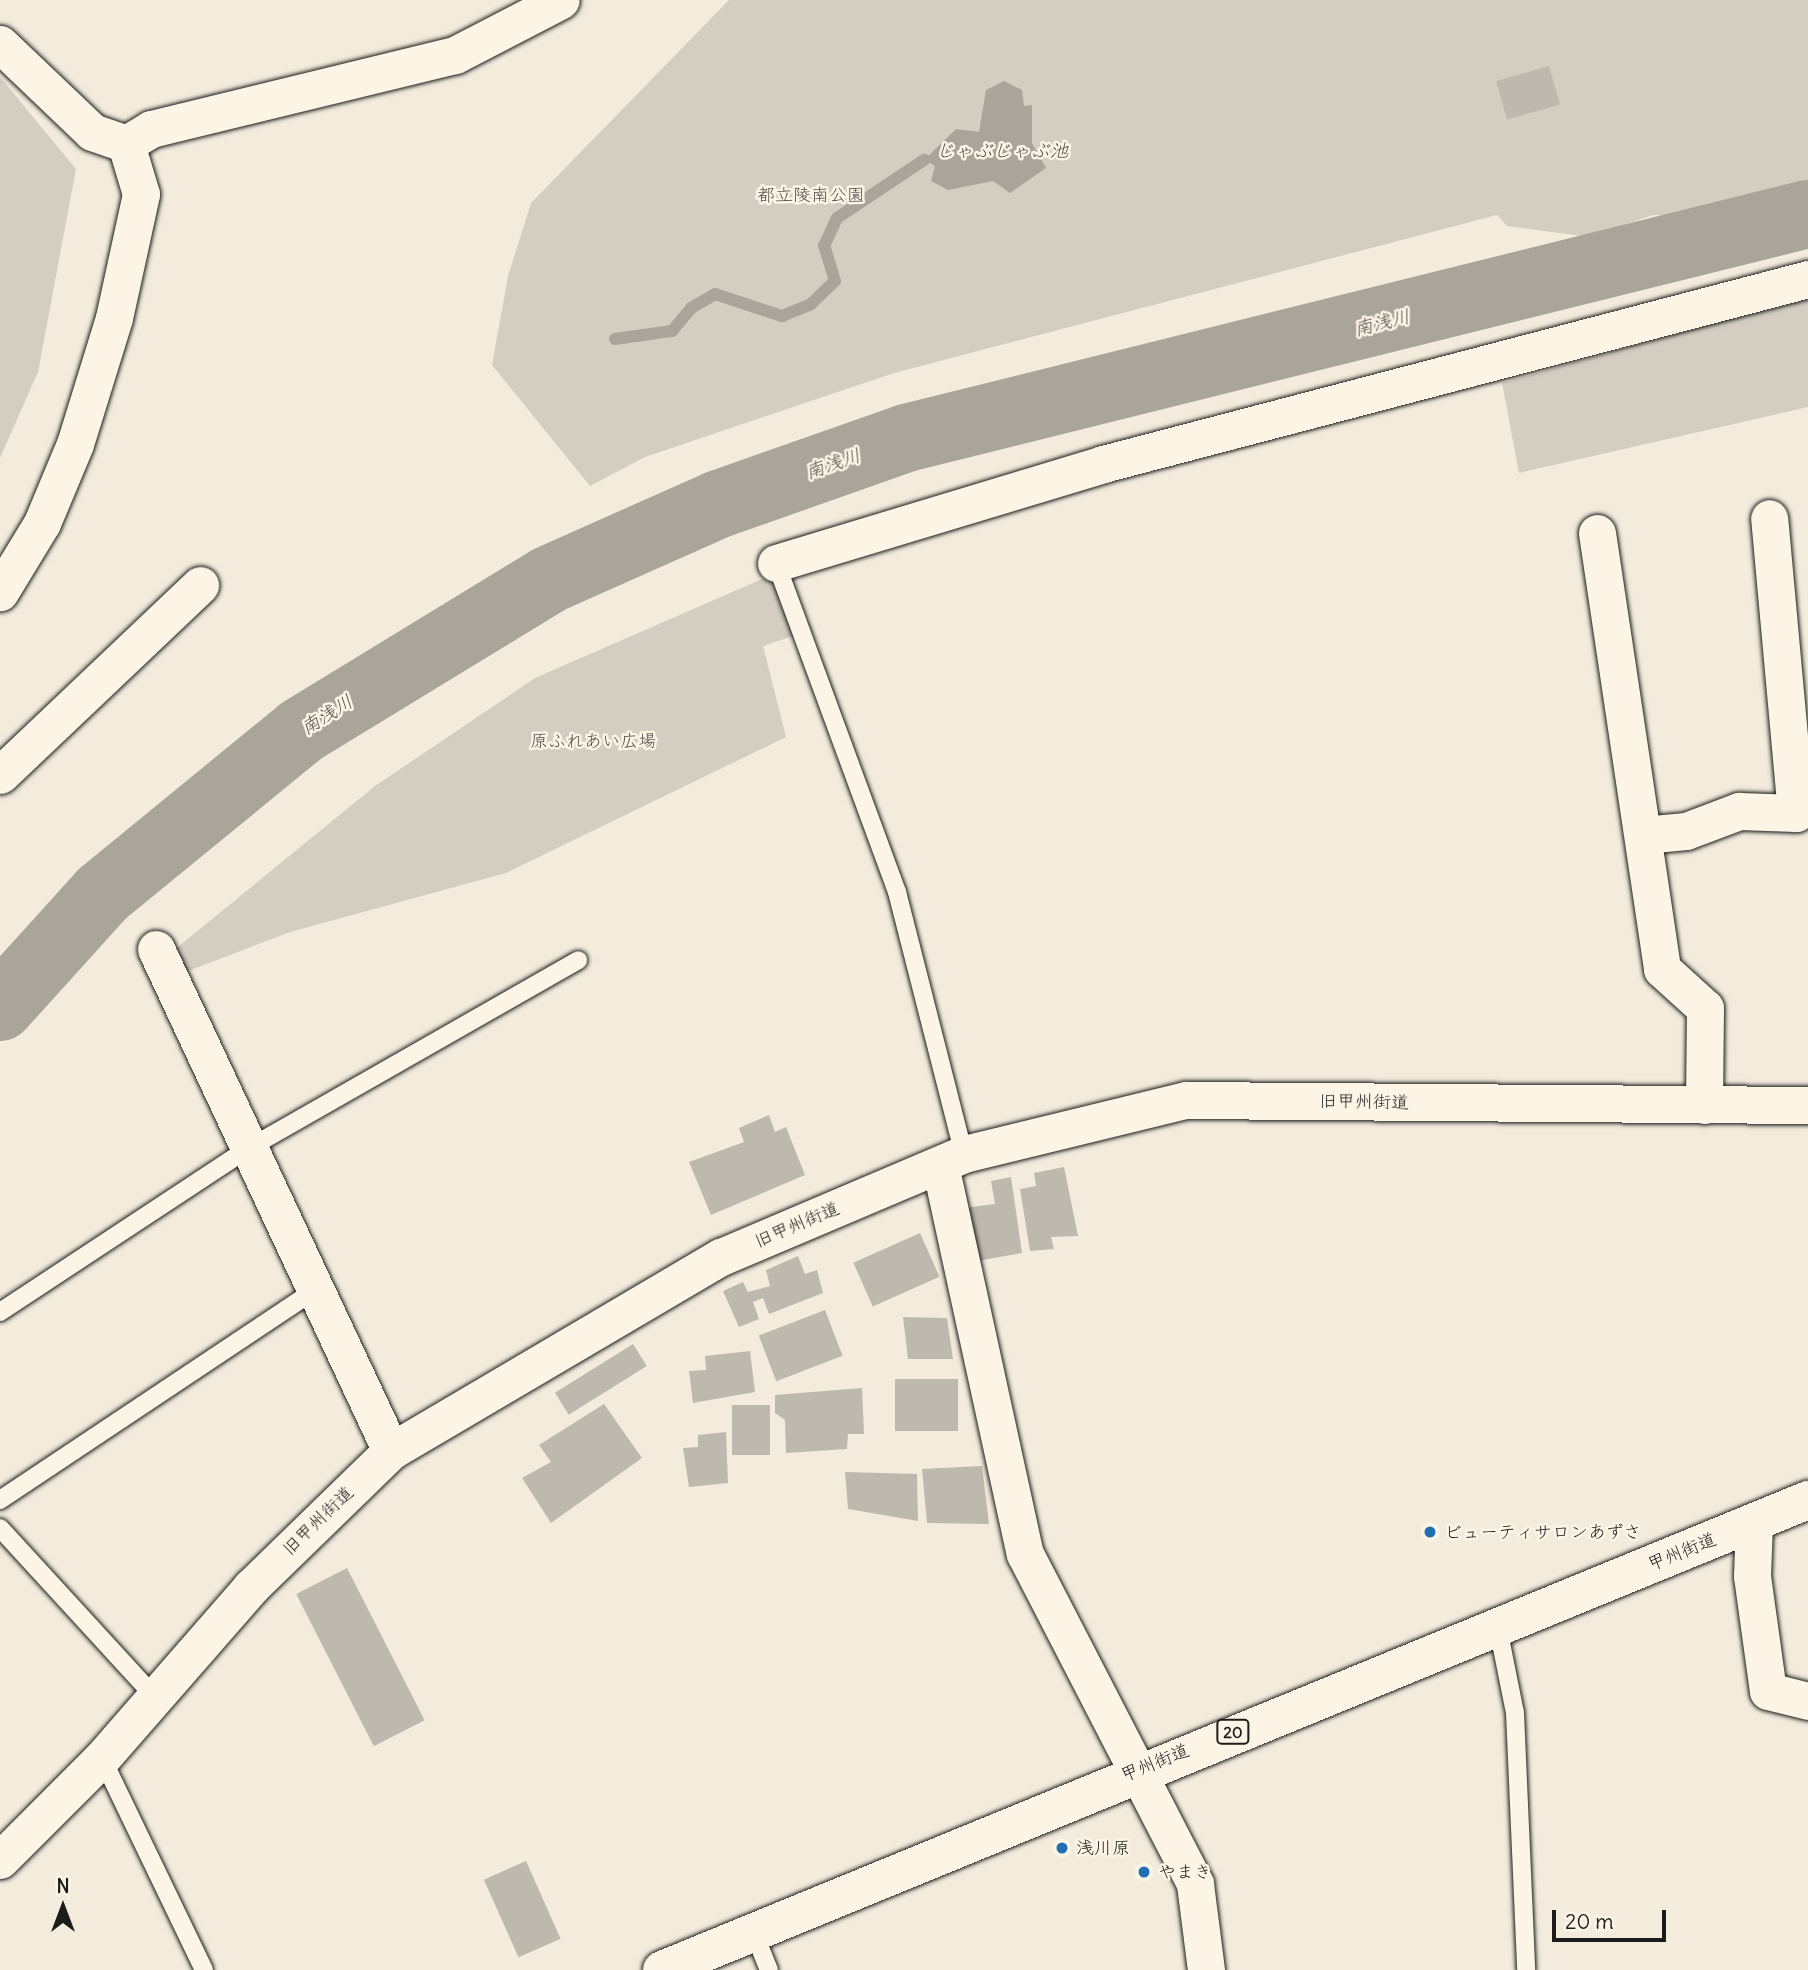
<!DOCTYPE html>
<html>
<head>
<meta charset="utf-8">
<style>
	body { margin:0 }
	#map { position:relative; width:1808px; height:1970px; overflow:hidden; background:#f3ecdd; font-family:Delius,"Klee One",sans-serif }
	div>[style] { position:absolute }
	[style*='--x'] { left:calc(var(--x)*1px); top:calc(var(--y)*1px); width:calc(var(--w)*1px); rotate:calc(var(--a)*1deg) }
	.green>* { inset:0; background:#d3cec1 }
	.water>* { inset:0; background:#aaa59b }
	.stream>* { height:12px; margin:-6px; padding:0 6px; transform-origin:6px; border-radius:6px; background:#aaa59b }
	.river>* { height:68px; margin:-34px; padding:0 34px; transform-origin:34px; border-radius:34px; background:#aaa59b }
	.building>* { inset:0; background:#beb9ae; transform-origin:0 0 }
	.roads { filter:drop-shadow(0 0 2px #1c1c1c) drop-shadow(0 0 2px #1c1c1c) }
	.lane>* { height:18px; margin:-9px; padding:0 9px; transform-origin:9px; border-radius:9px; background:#fcf5e5 }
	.street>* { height:37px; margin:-18.5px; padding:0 18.5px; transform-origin:18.5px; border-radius:18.5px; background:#fcf5e5 }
	.highway>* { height:38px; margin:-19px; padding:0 19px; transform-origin:19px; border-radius:19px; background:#fcf5e5 }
	.dots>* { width:19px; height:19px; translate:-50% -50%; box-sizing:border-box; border:4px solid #fcf5e5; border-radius:50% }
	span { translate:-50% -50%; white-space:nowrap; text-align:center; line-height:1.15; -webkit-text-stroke:5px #fcf5e5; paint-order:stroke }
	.shield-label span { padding:2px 5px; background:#fcf5e5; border:2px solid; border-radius:5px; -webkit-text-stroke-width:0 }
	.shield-label { font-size:16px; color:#1c1c1c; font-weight:700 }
	.park-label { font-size:18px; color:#53514e }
	.street-label { font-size:18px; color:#1c1c1c }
	.poi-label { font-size:18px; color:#1c1c1c }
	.left { translate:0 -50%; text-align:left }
	.water-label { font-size:19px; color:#55534f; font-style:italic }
	.north { position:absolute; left:28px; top:1872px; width:70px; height:70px; -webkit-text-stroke:5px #fcf5e5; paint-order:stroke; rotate:0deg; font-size:19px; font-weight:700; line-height:28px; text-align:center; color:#1c1c1c }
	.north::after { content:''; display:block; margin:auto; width:24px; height:32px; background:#1c1c1c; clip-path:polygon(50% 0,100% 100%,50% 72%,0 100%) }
	.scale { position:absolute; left:1552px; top:1910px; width:114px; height:32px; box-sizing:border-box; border:4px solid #1c1c1c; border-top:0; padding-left:9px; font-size:21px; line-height:24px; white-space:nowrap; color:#1c1c1c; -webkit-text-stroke:5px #fcf5e5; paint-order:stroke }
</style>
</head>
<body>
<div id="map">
	<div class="green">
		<div style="clip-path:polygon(729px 0,1808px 0,1808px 195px,1721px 218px,1653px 215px,1589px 237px,1507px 226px,1497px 215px,894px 373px,645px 457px,590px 486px,492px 365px,508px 276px,531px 203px)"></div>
		<div style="clip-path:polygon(0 77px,76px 169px,38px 372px,0 458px)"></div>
		<div style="clip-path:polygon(1808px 297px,1808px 407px,1519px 473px,1502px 383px)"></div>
		<div style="clip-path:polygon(762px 579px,774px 583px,793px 636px,763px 646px,786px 737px,506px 873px,290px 932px,183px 973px,173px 951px,375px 786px,535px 678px)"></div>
	</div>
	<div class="water">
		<div style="clip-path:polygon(1004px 81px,1022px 90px,1024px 106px,1032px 105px,1032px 143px,1046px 168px,1010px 193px,993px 181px,948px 190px,931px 181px,935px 166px,924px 160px,956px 129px,979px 132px,986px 90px)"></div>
	</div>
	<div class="stream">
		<div style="--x:615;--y:339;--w:58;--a:-8"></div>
		<div style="--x:672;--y:331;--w:30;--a:-50"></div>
		<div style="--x:691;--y:308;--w:28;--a:-30"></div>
		<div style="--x:715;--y:294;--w:71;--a:18.2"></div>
		<div style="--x:782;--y:316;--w:31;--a:-22"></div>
		<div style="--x:811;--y:304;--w:33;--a:-44"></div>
		<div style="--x:835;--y:281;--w:37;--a:-107"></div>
		<div style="--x:824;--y:246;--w:31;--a:-65"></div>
		<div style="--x:837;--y:218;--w:105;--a:-33.7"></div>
	</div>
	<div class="river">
		<div style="--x:0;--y:1007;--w:152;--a:-47.9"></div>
		<div style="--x:102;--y:894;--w:257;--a:-39.3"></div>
		<div style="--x:301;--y:731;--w:289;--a:-31.4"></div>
		<div style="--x:548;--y:580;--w:187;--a:-24"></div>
		<div style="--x:719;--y:504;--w:198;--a:-19.4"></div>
		<div style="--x:906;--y:438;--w:929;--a:-13.95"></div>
	</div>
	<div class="building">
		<div style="left:1549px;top:66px;width:40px;height:55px;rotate:74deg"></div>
		<div style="clip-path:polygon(769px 1115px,775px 1132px,786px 1127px,805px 1175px,711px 1215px,689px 1162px,744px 1142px,739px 1128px)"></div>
		<div style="clip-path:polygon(1064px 1167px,1078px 1236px,1051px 1237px,1054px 1249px,1030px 1251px,1020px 1189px,1036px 1186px,1034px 1173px)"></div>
		<div style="clip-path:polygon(1011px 1177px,1022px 1253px,971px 1262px,963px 1208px,995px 1204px,991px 1181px)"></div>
		<div style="left:920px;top:1233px;width:48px;height:73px;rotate:66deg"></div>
		<div style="clip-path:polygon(798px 1256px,805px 1274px,817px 1270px,823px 1293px,769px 1314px,763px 1298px,753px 1302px,759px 1319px,739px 1327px,723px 1291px,743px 1282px,748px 1292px,770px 1286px,766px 1270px)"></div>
		<div style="left:825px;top:1310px;width:49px;height:71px;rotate:69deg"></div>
		<div style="clip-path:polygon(903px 1317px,947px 1318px,953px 1359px,908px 1359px)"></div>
		<div style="left:633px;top:1344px;width:26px;height:92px;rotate:58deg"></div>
		<div style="clip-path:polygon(750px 1351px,755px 1392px,693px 1403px,689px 1371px,706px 1370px,705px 1356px)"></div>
		<div style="left:895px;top:1379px;width:63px;height:52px"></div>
		<div style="clip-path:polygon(862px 1388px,864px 1434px,848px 1434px,847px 1449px,786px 1453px,785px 1420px,775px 1413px,775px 1395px)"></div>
		<div style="clip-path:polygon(604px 1404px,642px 1458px,551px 1523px,522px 1478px,551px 1462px,539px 1445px)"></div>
		<div style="left:770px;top:1405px;width:50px;height:38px;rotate:90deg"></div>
		<div style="clip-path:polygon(726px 1432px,728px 1483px,689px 1487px,683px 1448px,698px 1447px,698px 1435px)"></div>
		<div style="clip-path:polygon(982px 1466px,989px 1524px,927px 1523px,922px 1469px)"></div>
		<div style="clip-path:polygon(845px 1472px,917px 1474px,918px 1521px,848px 1509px)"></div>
		<div style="left:347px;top:1568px;width:171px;height:57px;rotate:63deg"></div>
		<div style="left:526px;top:1861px;width:85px;height:46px;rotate:66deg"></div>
	</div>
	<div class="roads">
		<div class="lane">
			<div style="--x:776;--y:563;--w:351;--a:69.8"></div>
			<div style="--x:897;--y:892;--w:270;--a:75.7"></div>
			<div style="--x:0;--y:1312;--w:298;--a:-33.4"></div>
			<div style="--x:249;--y:1148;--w:379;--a:-29.7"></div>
			<div style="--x:0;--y:1500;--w:380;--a:-33.7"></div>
			<div style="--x:0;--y:1528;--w:226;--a:47.5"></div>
			<div style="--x:1498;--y:1628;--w:87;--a:78.7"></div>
			<div style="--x:1515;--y:1713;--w:257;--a:87.5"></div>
			<div style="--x:102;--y:1758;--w:235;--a:64.3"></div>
			<div style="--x:754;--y:1933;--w:40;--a:68"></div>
		</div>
		<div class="street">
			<div style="--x:0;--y:44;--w:127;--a:43.7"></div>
			<div style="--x:92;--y:132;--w:36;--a:19"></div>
			<div style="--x:126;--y:144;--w:52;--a:73.3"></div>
			<div style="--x:141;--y:194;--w:127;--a:102.3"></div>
			<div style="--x:114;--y:318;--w:132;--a:107.2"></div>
			<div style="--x:75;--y:444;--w:86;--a:112.7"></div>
			<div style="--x:42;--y:523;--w:81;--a:121.3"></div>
			<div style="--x:126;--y:144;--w:29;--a:-31"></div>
			<div style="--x:151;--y:129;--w:313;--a:-13.7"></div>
			<div style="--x:455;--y:55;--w:119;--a:-27.4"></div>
			<div style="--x:1597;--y:533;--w:441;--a:81.5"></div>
			<div style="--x:1662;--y:969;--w:58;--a:42.2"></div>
			<div style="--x:1705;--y:1008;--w:97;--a:90.6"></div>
			<div style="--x:776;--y:563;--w:342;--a:-16.8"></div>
			<div style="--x:1103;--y:464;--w:729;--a:-14.7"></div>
			<div style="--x:0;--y:775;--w:276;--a:-43.5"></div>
			<div style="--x:1643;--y:835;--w:43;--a:-5.3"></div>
			<div style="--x:1686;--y:831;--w:57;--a:-20.7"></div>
			<div style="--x:1739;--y:811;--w:57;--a:2"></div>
			<div style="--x:1796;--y:813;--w:296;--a:-95.2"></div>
			<div style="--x:156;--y:949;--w:554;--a:64.91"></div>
			<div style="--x:940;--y:1165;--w:398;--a:77.7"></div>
			<div style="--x:1025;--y:1554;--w:371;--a:62.7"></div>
			<div style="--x:1195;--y:1884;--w:87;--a:82.7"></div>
			<div style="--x:1754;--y:1522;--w:54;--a:92.1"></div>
			<div style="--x:1752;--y:1576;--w:116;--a:82.1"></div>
			<div style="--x:1768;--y:1691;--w:41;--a:14"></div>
			<div style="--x:0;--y:1860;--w:144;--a:-45"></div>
			<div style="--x:102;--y:1758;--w:227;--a:-48.9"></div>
			<div style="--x:251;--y:1587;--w:195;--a:-44.2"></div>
			<div style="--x:391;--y:1451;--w:383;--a:-30.5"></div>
			<div style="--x:721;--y:1257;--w:264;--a:-23"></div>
			<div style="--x:964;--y:1154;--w:228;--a:-13.7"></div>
			<div style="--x:1186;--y:1100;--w:622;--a:0.46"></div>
		</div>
		<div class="highway">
			<div style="--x:662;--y:1970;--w:1239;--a:-22.3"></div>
		</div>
	</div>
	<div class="dots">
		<div style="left:1430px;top:1532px;background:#1f6fb2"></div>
		<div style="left:1062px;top:1848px;background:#1f6fb2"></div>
		<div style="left:1144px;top:1872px;background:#1f6fb2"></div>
	</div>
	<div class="shield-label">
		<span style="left:1233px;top:1732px">20</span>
	</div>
	<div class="park-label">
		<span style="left:811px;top:195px">都立陵南公園</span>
		<span style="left:593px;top:741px">原ふれあい広場</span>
	</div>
	<div class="street-label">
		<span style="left:1364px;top:1102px;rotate:1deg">旧甲州街道</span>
		<span style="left:797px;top:1225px;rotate:-23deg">旧甲州街道</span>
		<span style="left:318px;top:1521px;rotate:-44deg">旧甲州街道</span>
		<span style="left:1682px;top:1552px;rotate:-22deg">甲州街道</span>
		<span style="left:1155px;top:1763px;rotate:-22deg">甲州街道</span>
	</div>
	<div class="poi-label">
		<span class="left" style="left:1444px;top:1532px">ビューティサロンあずさ</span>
		<span class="left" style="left:1076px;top:1848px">浅川原</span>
		<span class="left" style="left:1158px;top:1872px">やまき</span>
	</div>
	<div class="water-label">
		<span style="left:1002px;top:151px">じゃぶじゃぶ池</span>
		<span style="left:1382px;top:323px;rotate:-14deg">南浅川</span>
		<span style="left:833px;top:464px;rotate:-19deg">南浅川</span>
		<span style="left:327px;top:715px;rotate:-32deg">南浅川</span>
	</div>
	<div class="north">N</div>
	<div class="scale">20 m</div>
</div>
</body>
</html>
